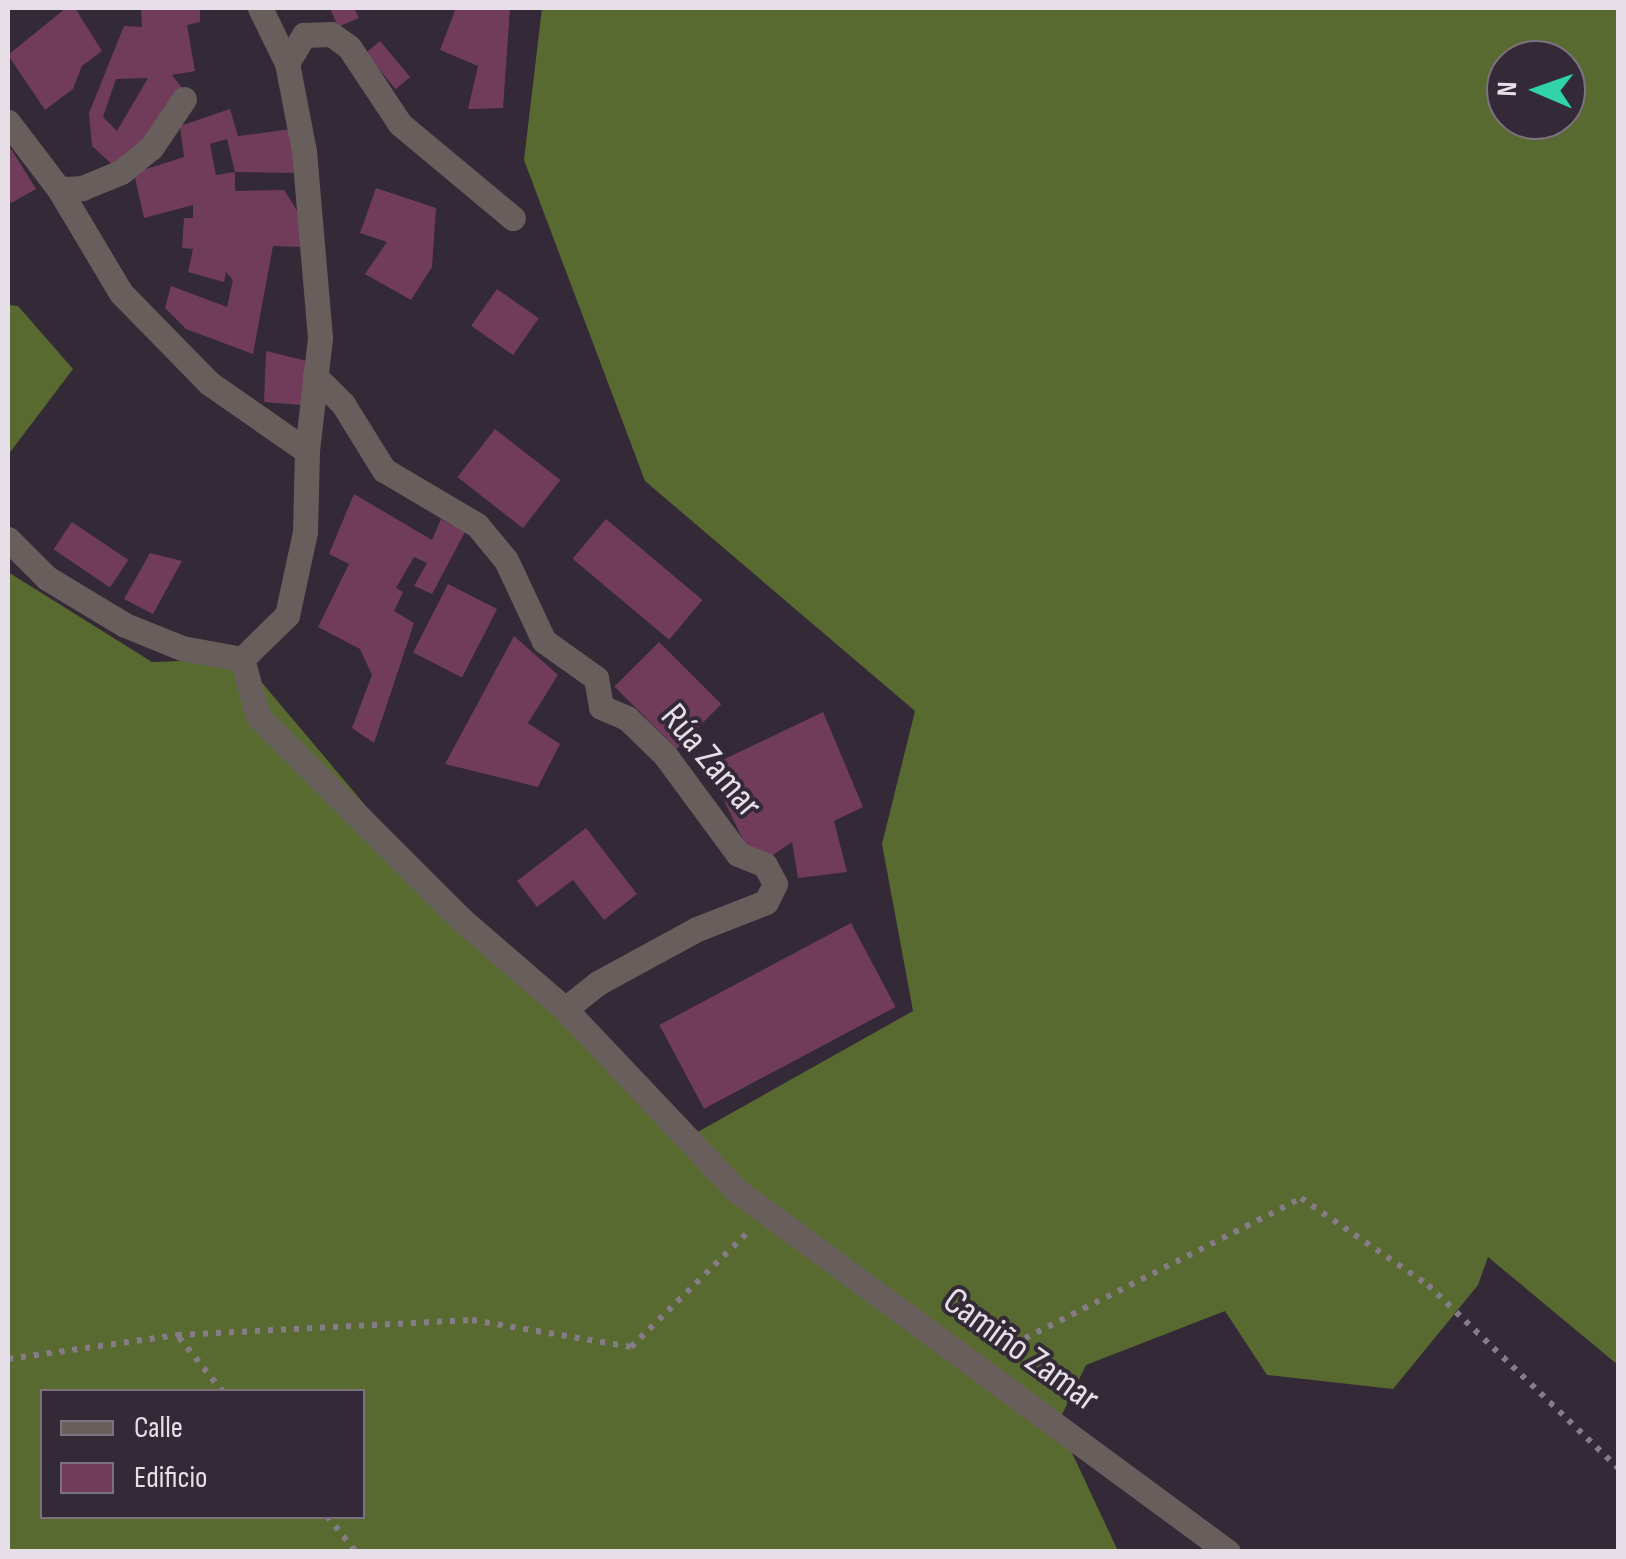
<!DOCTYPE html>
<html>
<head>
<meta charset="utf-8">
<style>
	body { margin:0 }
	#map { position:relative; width:1626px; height:1559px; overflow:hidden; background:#332937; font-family:"Sofia Sans Condensed",sans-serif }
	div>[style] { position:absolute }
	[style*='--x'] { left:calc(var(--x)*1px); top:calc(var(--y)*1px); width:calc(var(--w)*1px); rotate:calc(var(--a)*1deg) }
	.forest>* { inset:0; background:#596a31 }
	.building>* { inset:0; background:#713c59; transform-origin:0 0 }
	.path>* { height:6px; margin-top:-3px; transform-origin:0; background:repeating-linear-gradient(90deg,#857c88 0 5px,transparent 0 13px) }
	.minor>* { height:25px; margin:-12.5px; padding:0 12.5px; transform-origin:12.5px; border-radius:12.5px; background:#685f5d }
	span { translate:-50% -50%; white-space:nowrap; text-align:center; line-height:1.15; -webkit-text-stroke:8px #332937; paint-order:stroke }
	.street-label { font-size:38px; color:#e6dfe8 }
	.frame { position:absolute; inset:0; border:10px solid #e6dfe8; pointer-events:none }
	.legend { position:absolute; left:40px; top:1389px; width:325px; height:130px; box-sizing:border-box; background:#332937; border:2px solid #7b727e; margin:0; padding:12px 18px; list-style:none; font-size:30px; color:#e6dfe8 }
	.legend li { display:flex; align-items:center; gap:20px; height:50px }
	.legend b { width:50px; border:2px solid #7b727e }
	.north { position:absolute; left:1486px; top:40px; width:100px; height:100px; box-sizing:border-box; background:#332937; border:2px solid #7b727e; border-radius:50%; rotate:272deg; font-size:28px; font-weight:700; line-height:40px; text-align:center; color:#e6dfe8 }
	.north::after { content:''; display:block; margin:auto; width:35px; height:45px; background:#31d4a9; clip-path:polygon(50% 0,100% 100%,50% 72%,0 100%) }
</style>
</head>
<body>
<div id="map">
	<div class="forest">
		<div style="clip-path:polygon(evenodd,542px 8px,1618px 8px,1618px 1365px,1488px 1257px,1478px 1285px,1393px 1389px,1267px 1375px,1225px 1311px,1086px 1365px,1058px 1423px,1118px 1551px,8px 1551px,8px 572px,152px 662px,242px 659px,462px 920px,687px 1138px,913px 1011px,882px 844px,915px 711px,645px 481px,524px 160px,542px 8px,1506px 60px,1566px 60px,1566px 120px,1506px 120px,1506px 60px,542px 8px,42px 1392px,362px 1392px,362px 1516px,42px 1516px,42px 1392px)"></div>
		<div style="clip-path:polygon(8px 305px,18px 306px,73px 369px,8px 455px)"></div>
	</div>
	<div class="building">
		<div style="clip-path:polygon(66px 8px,75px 8px,102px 51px,82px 66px,73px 89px,45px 110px,8px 55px)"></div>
		<div style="clip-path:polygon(evenodd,141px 8px,200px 8px,200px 22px,187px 25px,195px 71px,172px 75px,183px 89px,141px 145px,115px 167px,92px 146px,89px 113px,124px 26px,142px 27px,141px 8px,148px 78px,117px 131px,103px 117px,116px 79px,148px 78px)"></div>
		<div style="clip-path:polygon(330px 8px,354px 8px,359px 18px,338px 27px)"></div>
		<div style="clip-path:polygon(456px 8px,510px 9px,503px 108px,468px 109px,478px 66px,440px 50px)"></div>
		<div style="left:380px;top:41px;width:47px;height:19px;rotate:50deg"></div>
		<div style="clip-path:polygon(230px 109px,238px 136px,292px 129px,294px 173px,235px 172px,227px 139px,210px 144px,216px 175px,235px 172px,235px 191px,284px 190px,300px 215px,302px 247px,273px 246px,253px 354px,186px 329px,165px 308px,171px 286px,227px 307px,233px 280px,226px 272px,224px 282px,188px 272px,193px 249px,182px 248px,184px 218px,193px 218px,193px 205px,144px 218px,134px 173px,184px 157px,180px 126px)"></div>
		<div style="clip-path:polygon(8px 144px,36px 189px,11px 203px,8px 198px)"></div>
		<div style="clip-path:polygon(376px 188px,436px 208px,432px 267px,411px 300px,365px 274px,387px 242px,360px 233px)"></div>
		<div style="left:497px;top:289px;width:51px;height:45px;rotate:35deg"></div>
		<div style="clip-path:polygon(266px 351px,307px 361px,301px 405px,264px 402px)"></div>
		<div style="left:495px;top:429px;width:83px;height:61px;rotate:38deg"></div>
		<div style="clip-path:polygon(354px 494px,432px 540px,441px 519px,465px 532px,432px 594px,414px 586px,427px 563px,414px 557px,396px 588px,403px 592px,394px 611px,414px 623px,374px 743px,352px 728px,372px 675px,360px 649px,318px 627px,349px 564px,329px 554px)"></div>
		<div style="left:606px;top:519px;width:126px;height:52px;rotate:40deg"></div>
		<div style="left:72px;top:522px;width:68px;height:33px;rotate:34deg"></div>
		<div style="clip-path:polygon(150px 553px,182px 561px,153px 614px,124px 599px)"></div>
		<div style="left:448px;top:584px;width:55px;height:77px;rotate:27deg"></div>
		<div style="clip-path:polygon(514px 636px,558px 675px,528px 723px,560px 744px,538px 787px,445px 764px)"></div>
		<div style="left:659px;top:642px;width:88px;height:63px;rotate:45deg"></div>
		<div style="clip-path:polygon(823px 712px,863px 807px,834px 821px,847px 872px,798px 878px,792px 842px,770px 857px,746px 846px,708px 767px)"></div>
		<div style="clip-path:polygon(586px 828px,637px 894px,604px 920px,573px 880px,537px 907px,517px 881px)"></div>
		<div style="left:851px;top:923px;width:95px;height:217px;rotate:62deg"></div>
	</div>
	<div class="path">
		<div style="--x:1002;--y:1350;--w:335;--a:-26.9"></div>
		<div style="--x:1301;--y:1198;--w:154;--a:34.4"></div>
		<div style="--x:1428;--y:1285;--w:264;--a:43.9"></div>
		<div style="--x:8;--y:1359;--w:171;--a:-8.1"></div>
		<div style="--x:223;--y:1392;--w:73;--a:-128.9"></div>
		<div style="--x:177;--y:1335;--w:295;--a:-2.9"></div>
		<div style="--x:472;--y:1320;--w:161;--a:9.6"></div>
		<div style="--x:631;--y:1347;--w:164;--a:-44.5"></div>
		<div style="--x:327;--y:1516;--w:46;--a:51.1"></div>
	</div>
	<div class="minor">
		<div style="--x:260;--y:8;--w:61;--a:63.9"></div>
		<div style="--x:287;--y:63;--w:90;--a:79.1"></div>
		<div style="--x:304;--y:151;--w:188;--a:85.1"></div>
		<div style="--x:320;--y:338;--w:114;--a:96.6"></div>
		<div style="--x:287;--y:63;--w:33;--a:-59"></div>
		<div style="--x:304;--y:35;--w:27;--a:-2"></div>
		<div style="--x:331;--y:34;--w:22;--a:36"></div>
		<div style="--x:349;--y:47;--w:92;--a:56.5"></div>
		<div style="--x:400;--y:124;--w:147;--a:39.8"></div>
		<div style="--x:8;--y:122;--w:84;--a:52.7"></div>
		<div style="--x:59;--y:189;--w:121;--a:59.2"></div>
		<div style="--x:121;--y:293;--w:126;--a:45.6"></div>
		<div style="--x:209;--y:383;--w:119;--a:34.8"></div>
		<div style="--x:307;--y:451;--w:81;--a:91.4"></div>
		<div style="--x:305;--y:532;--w:85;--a:102.2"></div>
		<div style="--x:287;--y:615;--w:63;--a:135.6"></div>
		<div style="--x:242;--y:659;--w:59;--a:74.3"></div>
		<div style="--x:258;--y:716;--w:288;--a:45"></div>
		<div style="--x:462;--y:920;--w:136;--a:40.8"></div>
		<div style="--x:565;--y:1009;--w:249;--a:46.6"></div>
		<div style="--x:736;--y:1190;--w:611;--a:36.34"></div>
		<div style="--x:59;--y:189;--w:23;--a:-2"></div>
		<div style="--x:82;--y:188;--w:42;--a:-22.3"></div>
		<div style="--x:121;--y:172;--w:38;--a:-39"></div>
		<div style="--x:151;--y:148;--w:59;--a:-56"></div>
		<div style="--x:315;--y:376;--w:40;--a:45"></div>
		<div style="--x:343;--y:404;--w:78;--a:58.2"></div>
		<div style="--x:384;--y:470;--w:108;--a:30.6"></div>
		<div style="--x:477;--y:525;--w:45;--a:50.4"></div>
		<div style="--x:506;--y:560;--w:89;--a:64.9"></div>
		<div style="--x:544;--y:641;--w:64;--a:35.4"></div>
		<div style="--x:596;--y:678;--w:29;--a:80"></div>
		<div style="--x:601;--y:707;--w:28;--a:23"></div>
		<div style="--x:627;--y:718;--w:53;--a:44.2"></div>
		<div style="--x:665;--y:755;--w:123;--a:53.6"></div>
		<div style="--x:738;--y:854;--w:29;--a:22"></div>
		<div style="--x:765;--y:865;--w:21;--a:62"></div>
		<div style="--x:775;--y:884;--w:20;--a:117"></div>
		<div style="--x:766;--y:902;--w:74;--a:158.6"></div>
		<div style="--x:697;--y:929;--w:113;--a:151.4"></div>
		<div style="--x:598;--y:983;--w:42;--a:141.8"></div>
		<div style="--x:8;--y:539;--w:55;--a:45"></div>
		<div style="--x:47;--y:578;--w:91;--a:31.1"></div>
		<div style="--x:125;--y:625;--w:61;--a:22"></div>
		<div style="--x:182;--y:648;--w:61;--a:10.4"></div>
	</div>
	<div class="street-label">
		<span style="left:711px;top:761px;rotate:50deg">Rúa Zamar</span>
		<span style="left:1021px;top:1350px;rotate:36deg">Camiño Zamar</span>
	</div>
	<div class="frame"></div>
	<ul class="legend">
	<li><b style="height:12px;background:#685f5d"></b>Calle</li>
	<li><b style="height:28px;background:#713c59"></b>Edificio</li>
	</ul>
	<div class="north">N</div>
</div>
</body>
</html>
